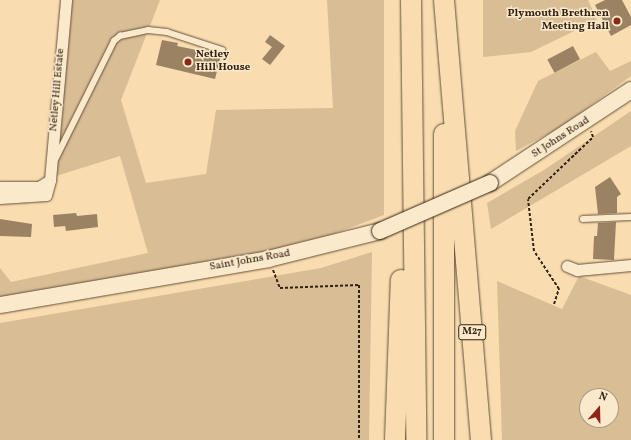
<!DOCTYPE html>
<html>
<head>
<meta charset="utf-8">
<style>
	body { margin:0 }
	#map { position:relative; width:631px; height:440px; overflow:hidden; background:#f9ddb0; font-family:Vollkorn,serif }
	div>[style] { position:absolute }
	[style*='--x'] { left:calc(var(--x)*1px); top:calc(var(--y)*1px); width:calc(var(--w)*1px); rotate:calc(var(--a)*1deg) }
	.green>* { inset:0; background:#d8bd95 }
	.building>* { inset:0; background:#9a8263; transform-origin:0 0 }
	.path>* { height:2px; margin-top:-1px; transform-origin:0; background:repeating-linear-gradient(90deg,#34200f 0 3px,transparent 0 5px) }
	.roads { filter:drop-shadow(0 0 1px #654f37) drop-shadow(0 0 1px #654f37) }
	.service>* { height:5.5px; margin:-2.75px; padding:0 2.75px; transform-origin:2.75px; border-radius:2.75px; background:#fbe9cc }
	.minor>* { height:11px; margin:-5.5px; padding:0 5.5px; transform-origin:5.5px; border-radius:5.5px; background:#fbe9cc }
	.secondary>* { height:16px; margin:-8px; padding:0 8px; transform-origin:8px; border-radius:8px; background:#fbe9cc }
	.motorway>* { height:20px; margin:-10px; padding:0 10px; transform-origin:10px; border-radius:10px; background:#f9ddb0 }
	.bridges { filter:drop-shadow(0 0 1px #34200f) drop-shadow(0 0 1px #34200f) }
	.secondary-bridge>* { height:16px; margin:-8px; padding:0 8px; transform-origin:8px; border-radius:8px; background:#fbe9cc }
	.dots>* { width:11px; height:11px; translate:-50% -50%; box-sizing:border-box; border:2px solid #fbe9cc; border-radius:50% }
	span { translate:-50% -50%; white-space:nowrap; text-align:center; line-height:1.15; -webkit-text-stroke:3px #fbe9cc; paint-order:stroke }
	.shield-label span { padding:1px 3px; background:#fbe9cc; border:1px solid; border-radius:3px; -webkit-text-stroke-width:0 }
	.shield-label { font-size:10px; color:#34200f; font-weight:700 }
	.poi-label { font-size:11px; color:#34200f; font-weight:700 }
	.right { translate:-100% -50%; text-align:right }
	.left { translate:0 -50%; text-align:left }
	.street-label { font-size:11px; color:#34200f }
	.north { position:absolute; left:579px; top:388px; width:40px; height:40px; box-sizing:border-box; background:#fbe9cc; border:1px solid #ab9980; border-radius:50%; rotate:20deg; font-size:11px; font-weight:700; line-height:16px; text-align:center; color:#34200f }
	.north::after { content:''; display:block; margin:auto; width:14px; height:18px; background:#8f2418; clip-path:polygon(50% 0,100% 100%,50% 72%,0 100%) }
</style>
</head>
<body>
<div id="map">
	<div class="green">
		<div style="clip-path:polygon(70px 0,160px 0,121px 100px,146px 183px,206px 174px,216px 110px,333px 108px,327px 0,384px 0,384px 215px,331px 235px,255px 254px,0 298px,0 268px,11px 282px,148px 253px,120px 156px,56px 176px)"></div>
		<div style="clip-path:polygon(483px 0,588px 0,597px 20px,531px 52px,483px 57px)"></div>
		<div style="clip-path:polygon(596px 52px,610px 71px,631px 61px,631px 76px,561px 127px,516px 151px,515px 131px,538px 81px)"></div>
		<div style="clip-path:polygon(631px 111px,631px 146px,491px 229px,487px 203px,544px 170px)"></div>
		<div style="clip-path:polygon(372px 252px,369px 440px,0 440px,0 323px,321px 268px)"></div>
		<div style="clip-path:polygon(evenodd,579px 276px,631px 295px,631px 440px,502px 440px,497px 281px,562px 309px,579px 276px,587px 396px,611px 396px,611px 420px,587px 420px,587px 396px)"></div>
	</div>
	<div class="building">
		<div style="clip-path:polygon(605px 0,622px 0,631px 17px,631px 25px,611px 36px,595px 5px)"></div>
		<div style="clip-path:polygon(270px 35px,285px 46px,270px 65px,262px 59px,272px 47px,265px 42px)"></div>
		<div style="clip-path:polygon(162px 40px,178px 43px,177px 46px,221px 55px,215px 79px,156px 65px)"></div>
		<div style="left:573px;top:46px;width:15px;height:29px;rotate:62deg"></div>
		<div style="clip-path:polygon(610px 177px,621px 194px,617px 197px,617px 213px,598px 214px,595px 187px)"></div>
		<div style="clip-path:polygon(76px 213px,77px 216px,97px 214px,98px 227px,66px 231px,65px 226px,54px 227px,53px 215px)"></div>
		<div style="clip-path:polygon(0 219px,32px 224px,31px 237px,0 236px)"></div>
		<div style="clip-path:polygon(616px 222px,614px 260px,593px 259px,594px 236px,597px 236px,598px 223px)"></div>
	</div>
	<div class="path">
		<div style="--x:273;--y:270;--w:19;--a:69"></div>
		<div style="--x:280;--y:288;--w:79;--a:-2.2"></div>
		<div style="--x:359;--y:285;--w:155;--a:90"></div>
		<div style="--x:554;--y:304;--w:16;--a:-72"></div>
		<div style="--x:559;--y:289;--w:45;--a:-123.3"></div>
		<div style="--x:534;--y:251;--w:52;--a:-96.6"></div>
		<div style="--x:528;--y:199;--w:90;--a:-43.6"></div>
		<div style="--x:593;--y:137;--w:6;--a:-108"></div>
	</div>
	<div class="roads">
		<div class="service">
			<div style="--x:55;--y:160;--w:133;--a:-63.6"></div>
			<div style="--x:114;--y:41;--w:8;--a:-40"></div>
			<div style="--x:120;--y:36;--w:29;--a:-12"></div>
			<div style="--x:148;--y:30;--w:19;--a:6"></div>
			<div style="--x:167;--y:32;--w:58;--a:18.1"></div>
			<div style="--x:583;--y:219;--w:48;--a:-2.4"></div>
		</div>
		<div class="minor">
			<div style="--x:0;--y:187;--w:39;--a:0"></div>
			<div style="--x:39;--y:187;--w:13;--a:-32"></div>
			<div style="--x:0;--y:198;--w:46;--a:-3.7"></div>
			<div style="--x:46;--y:195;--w:16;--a:-75"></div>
			<div style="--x:50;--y:180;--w:181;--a:-84.9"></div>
			<div style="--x:567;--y:266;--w:11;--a:22"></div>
			<div style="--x:577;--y:270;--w:54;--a:-5.3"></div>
		</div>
		<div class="secondary">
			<div style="--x:490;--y:183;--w:169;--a:-33.4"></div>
			<div style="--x:0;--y:305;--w:272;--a:-9.7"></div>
			<div style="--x:268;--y:259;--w:115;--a:-14"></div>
		</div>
		<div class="motorway">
			<div style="--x:411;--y:0;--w:440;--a:89.3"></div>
			<div style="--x:444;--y:0;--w:442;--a:85.2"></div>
			<div style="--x:444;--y:134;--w:306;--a:90"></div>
			<div style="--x:395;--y:440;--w:160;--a:-87.9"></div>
		</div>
	</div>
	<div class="bridges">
		<div class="secondary-bridge">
			<div style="--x:380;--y:231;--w:120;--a:-23.6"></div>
		</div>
	</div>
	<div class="dots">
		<div style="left:617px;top:21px;background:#8f2418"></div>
		<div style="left:188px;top:62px;background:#8f2418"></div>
	</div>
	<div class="shield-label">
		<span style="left:472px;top:332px">M27</span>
	</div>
	<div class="poi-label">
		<span class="right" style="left:609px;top:21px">Plymouth Brethren<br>Meeting Hall</span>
		<span class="left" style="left:196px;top:62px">Netley<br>Hill House</span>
	</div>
	<div class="street-label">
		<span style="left:58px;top:90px;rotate:-85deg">Netley Hill Estate</span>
		<span style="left:561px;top:138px;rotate:-33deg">St Johns Road</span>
		<span style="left:250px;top:261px;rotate:-10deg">Saint Johns Road</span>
	</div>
	<div class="north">N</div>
</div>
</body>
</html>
